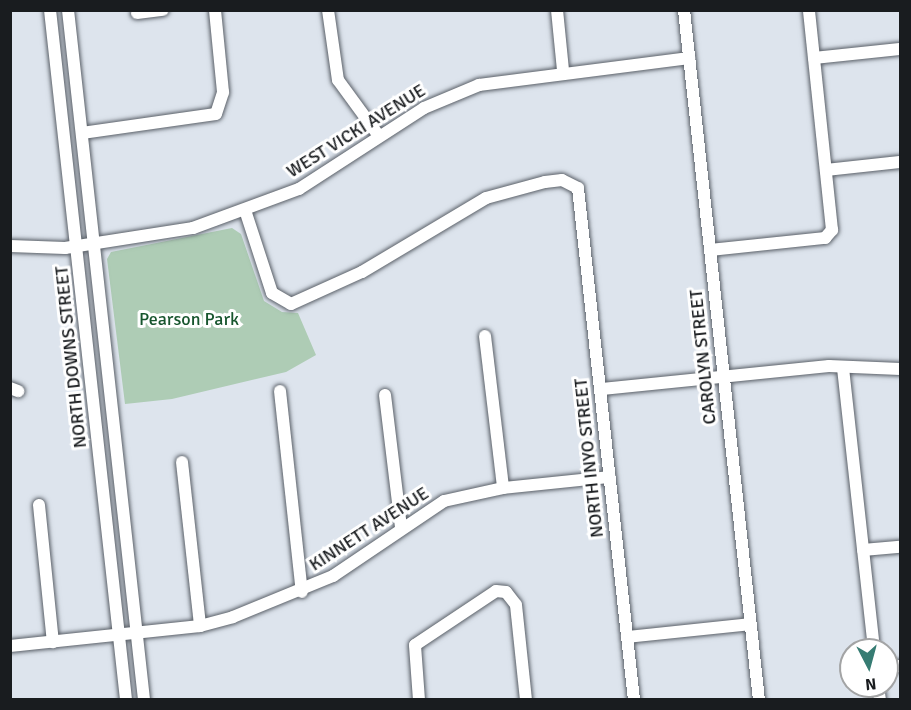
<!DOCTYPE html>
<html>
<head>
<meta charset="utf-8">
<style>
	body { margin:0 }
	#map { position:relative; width:911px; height:710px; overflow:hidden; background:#dde4ed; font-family:Signika,sans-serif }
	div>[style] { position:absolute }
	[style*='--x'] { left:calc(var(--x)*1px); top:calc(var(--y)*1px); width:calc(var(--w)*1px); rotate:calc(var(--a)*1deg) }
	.green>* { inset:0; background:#aeccb5 }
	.roads { filter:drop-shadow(0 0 2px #5a6068) drop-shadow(0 0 2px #5a6068) }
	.minor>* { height:12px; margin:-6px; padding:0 6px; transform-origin:6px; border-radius:6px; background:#fff }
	span { translate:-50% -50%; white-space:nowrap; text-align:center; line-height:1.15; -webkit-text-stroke:6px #fff; paint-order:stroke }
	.street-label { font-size:18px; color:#191c1f }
	.park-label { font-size:18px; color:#17552e }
	.frame { position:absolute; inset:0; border:12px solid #191c1f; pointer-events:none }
	.north { position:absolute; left:839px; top:638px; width:60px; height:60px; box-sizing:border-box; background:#fff; border:2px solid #a3a4a5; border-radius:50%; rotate:174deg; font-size:16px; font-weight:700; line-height:24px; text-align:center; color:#191c1f }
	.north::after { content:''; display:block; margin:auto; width:21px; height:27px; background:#367c73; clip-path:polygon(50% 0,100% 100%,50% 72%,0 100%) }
</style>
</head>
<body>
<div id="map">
	<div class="green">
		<div style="clip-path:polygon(232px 228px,241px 234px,264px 301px,282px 312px,298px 313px,316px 355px,286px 372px,172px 399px,125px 404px,107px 259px,111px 252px)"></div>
	</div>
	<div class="roads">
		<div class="minor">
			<div style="--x:50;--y:10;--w:694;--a:83.71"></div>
			<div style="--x:68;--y:10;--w:694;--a:83.71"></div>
			<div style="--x:328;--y:10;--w:71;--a:81.9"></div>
			<div style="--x:338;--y:80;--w:69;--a:53.8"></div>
			<div style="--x:557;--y:10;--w:60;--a:84.3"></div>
			<div style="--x:684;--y:10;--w:694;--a:83.8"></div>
			<div style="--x:137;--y:13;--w:26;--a:-7"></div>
			<div style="--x:814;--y:58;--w:86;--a:-6"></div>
			<div style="--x:82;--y:133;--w:135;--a:-8.1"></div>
			<div style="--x:216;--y:114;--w:23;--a:-72"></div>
			<div style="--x:223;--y:92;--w:82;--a:-95.6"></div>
			<div style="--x:826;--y:170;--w:74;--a:-6.2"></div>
			<div style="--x:246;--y:213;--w:84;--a:72"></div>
			<div style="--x:272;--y:293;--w:22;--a:30"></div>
			<div style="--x:291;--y:304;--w:78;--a:-24.3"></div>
			<div style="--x:362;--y:272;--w:144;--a:-30.8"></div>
			<div style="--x:486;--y:198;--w:61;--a:-15.2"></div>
			<div style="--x:545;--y:182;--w:17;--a:-7"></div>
			<div style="--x:562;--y:180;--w:18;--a:27"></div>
			<div style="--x:578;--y:188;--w:515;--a:83.76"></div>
			<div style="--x:10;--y:246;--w:55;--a:2.1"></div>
			<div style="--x:65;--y:248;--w:130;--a:-8.9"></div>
			<div style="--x:193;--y:228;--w:113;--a:-20.2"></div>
			<div style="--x:299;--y:189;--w:149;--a:-32.9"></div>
			<div style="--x:424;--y:108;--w:60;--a:-22.7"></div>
			<div style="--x:479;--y:85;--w:212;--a:-7.3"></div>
			<div style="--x:710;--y:250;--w:116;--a:-6"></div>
			<div style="--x:825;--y:238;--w:11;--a:-49"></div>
			<div style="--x:832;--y:230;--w:221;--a:-96"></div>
			<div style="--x:485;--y:336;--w:153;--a:83.2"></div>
			<div style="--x:843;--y:368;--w:284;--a:83.7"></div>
			<div style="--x:10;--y:388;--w:9;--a:21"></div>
			<div style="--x:602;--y:389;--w:228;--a:-5.8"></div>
			<div style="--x:829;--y:366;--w:71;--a:2.4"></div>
			<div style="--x:280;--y:391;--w:202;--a:83.8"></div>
			<div style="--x:385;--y:395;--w:134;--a:83.1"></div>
			<div style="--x:182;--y:462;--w:165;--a:83.7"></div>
			<div style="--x:39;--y:505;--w:138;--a:84.2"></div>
			<div style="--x:863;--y:550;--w:37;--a:-5"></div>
			<div style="--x:627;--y:637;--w:124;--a:-6"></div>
			<div style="--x:10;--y:646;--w:191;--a:-6"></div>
			<div style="--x:200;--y:626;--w:34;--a:-15"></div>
			<div style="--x:233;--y:617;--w:108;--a:-22.3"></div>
			<div style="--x:333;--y:576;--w:134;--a:-34"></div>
			<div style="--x:444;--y:501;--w:60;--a:-12.4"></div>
			<div style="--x:503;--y:488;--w:107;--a:-5.9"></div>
			<div style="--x:887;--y:667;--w:13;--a:-4"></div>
			<div style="--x:878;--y:686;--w:14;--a:82"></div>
			<div style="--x:419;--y:700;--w:55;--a:-94.2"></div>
			<div style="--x:415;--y:645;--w:97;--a:-33.7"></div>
			<div style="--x:496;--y:591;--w:10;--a:6"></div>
			<div style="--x:506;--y:592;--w:16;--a:52"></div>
			<div style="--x:516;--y:605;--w:96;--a:84"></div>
		</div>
	</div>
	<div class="street-label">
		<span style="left:356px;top:131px;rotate:-32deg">WEST VICKI AVENUE</span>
		<span style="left:71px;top:357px;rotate:-96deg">NORTH DOWNS STREET</span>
		<span style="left:703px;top:357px;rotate:-96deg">CAROLYN STREET</span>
		<span style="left:589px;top:458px;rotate:-96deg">NORTH INYO STREET</span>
		<span style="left:369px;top:529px;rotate:-33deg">KINNETT AVENUE</span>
	</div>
	<div class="park-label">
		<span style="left:189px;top:319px">Pearson Park</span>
	</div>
	<div class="frame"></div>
	<div class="north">N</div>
</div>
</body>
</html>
